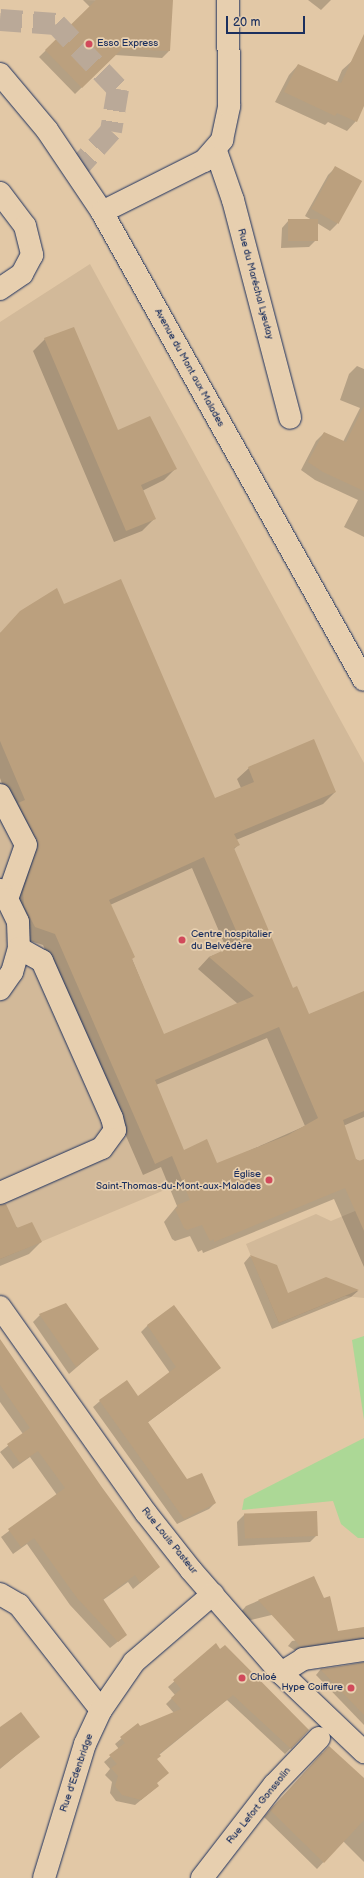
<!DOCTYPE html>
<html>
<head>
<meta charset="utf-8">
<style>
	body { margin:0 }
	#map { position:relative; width:364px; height:1878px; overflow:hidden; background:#e2c8a6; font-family:"Balsamiq Sans",sans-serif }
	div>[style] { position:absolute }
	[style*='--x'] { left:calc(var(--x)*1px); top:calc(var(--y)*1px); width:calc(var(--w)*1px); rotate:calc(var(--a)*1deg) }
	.built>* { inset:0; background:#d2b999 }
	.green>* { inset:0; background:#acd896 }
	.shadow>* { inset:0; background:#0003 }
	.building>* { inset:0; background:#bba07e; transform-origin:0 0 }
	.minor-tunnel>* { height:22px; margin-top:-11px; transform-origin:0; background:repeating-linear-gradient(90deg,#baa998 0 22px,transparent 0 33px) }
	.roads { filter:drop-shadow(0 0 1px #1b2f5e) drop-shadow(0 0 1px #1b2f5e) }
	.minor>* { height:22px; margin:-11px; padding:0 11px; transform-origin:11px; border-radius:11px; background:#e7cfaf }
	.dots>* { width:11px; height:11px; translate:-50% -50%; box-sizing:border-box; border:2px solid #e7cfaf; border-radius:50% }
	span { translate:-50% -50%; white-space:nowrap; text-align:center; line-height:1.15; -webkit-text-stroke:3.5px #e7cfaf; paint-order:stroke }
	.poi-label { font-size:10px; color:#1b2f5e }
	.left { translate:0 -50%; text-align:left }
	.right { translate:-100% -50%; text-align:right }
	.street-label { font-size:10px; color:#1b2f5e }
	.scale { position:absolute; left:226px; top:16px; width:79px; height:18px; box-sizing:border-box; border:2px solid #1b2f5e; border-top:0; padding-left:5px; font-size:12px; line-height:14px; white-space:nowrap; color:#1b2f5e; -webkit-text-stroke:3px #e7cfaf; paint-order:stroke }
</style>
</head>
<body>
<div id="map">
	<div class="built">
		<div style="clip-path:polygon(90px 264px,364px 763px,364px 1298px,345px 1296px,279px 1323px,246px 1244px,316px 1214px,331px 1221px,355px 1211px,355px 1162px,359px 1161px,294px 1132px,291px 1133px,293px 1136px,265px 1144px,261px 1150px,259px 1146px,257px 1147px,258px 1151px,0 1259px,0 322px)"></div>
	</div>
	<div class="green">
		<div style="clip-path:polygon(364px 1336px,364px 1420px,352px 1340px)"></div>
		<div style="clip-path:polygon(364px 1438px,364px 1538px,358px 1538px,341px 1524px,333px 1501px,242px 1510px,244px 1499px)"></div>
	</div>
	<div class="shadow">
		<div style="clip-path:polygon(83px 0,172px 1px,169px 51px,162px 58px,115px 55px,75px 94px,39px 57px,90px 7px)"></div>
		<div style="clip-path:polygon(308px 0,331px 0,321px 10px)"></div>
		<div style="clip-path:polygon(352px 61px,364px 66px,364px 104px,356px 121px,347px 131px,328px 122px,325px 125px,275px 102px,289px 75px,298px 65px,337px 82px,342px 70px)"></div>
		<div style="clip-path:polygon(336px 167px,337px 224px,330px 231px,317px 223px,316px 240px,309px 247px,281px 248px,282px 228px,289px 220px,312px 220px,305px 216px,328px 175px)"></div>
		<div style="clip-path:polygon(45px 339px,117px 431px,176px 468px,164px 480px,142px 491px,154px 519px,142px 531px,114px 542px,33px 351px)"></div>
		<div style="clip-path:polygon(357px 366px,364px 369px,364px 537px,344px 527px,358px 500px,315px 480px,301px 470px,316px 441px,324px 433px,343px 442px,360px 408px,340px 400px,349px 374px)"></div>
		<div style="clip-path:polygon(evenodd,63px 605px,214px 799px,241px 788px,237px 779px,249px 768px,335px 792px,323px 804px,236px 840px,238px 845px,233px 850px,292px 989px,308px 1015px,364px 992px,364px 1117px,343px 1126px,355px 1159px,360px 1161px,364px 1171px,364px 1267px,334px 1199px,203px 1253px,202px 1250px,198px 1252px,190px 1236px,175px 1241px,172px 1239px,164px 1222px,177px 1206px,161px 1167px,143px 1175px,43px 945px,24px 939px,13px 918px,27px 856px,0 778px,0 633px,63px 605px,192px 868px,227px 950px,209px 957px,198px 969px,238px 1004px,163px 1035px,110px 905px,192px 868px,63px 605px,267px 1038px,305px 1126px,217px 1165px,183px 1151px,156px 1085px,267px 1038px)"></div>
		<div style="clip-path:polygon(0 1217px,41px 1242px,29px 1254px,0 1266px)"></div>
		<div style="clip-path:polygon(250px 1256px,288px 1294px,326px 1278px,358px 1291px,351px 1297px,272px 1329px,244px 1263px)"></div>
		<div style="clip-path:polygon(66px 1304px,98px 1349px,69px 1374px,33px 1322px,40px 1315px)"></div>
		<div style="clip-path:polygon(148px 1325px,220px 1368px,147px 1423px,187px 1481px,215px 1503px,209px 1509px,177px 1524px,93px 1407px,100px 1401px,138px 1397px,170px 1373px,141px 1332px)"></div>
		<div style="clip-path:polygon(0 1341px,100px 1487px,159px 1567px,133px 1589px,128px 1582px,103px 1600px,126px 1635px,110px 1648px,70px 1605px,27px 1544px,13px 1554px,1px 1537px,57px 1495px,30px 1457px,13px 1469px,0 1452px,23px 1434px,0 1402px)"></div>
		<div style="clip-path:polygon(244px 1515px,317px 1535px,310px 1542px,238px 1546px,237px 1522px)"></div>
		<div style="clip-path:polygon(314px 1577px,317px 1604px,243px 1622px,240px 1613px,246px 1606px)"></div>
		<div style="clip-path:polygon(364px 1629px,364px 1645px,296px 1651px,288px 1646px,292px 1641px)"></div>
		<div style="clip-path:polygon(215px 1645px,308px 1730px,285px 1754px,227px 1700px,159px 1755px,156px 1759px,156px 1783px,152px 1791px,135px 1805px,116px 1801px,110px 1793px,112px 1782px,105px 1775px,110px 1769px,104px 1762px,119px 1749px,115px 1744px,138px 1724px,140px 1727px,174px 1713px,166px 1704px,175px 1695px,168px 1687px)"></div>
		<div style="clip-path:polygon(364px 1662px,364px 1725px,316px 1675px,320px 1670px)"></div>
		<div style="clip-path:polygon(0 1728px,38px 1737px,0 1769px)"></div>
		<div style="clip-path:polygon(322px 1753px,364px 1781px,364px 1862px,343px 1841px,317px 1869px,264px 1817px)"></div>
	</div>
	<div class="building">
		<div style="clip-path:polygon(96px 0,173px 0,170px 51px,122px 49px,82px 88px,45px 50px)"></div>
		<div style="clip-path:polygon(364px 34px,364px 106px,357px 122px,337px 113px,335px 116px,284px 92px,298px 64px,341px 83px)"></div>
		<div style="left:335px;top:166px;width:31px;height:49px;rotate:29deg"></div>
		<div style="left:288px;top:219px;width:30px;height:22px"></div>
		<div style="clip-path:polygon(74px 327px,118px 430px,150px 416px,177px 469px,141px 485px,156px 519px,126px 531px,44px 338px)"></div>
		<div style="clip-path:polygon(364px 406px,364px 491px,323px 472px,308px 462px,324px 432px,346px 442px)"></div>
		<div style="clip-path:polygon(evenodd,121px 579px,215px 798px,254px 782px,248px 767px,314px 739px,336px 792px,234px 834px,240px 845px,234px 848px,293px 988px,297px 986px,309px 1014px,364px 991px,364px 1111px,343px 1120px,356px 1159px,359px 1161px,364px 1159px,364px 1231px,345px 1188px,214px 1242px,214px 1239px,210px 1241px,202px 1225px,187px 1230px,184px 1228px,175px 1209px,178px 1208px,177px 1205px,190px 1200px,172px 1156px,155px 1164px,55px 934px,35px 927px,24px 906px,23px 892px,38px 844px,18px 803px,25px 800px,0 741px,0 633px,20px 611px,57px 588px,64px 604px,121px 579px,204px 857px,241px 942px,209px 957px,254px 996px,164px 1034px,132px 959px,135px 957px,109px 900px,204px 857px,121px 579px,279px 1027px,318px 1118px,288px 1135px,217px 1163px,207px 1139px,184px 1150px,155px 1080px,279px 1027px)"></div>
		<div style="clip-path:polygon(6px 1204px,17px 1228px,32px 1222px,42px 1242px,0 1259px,0 1205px)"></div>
		<div style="clip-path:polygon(250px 1255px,277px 1265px,288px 1293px,326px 1277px,359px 1290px,279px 1323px)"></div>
		<div style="clip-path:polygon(66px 1303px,99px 1349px,76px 1367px,39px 1314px)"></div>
		<div style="clip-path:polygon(174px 1305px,221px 1368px,148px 1422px,187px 1479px,202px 1473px,216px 1503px,184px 1519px,99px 1400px,127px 1380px,138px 1396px,176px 1367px,147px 1325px)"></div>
		<div style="clip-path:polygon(0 1339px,101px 1486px,160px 1567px,140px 1583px,135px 1575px,103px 1599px,127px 1635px,118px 1642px,77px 1598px,34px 1538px,21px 1547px,8px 1529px,65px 1488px,38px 1451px,20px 1463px,7px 1444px,30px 1428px,0 1385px)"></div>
		<div style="left:317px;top:1511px;width:25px;height:73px;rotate:88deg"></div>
		<div style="clip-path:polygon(314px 1576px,324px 1598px,330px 1596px,338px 1631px,364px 1627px,364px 1638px,301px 1647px,258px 1600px)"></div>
		<div style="clip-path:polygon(216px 1643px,220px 1649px,225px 1645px,309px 1730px,291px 1749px,233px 1695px,159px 1754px,161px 1756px,157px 1759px,169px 1773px,157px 1783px,159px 1786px,141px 1800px,122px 1795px,115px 1786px,118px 1776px,111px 1768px,117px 1764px,109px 1755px,125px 1743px,120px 1737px,138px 1723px,140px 1726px,181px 1709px,171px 1698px,181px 1689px,173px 1680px)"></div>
		<div style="clip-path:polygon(364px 1663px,364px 1715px,320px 1669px)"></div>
		<div style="clip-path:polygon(21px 1712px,40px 1737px,0 1768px,0 1727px)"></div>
		<div style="clip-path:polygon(329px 1746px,364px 1778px,364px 1820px,324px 1863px,270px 1810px)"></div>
	</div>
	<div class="minor-tunnel">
		<div style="--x:0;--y:20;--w:56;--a:4.1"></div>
		<div style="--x:56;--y:24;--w:90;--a:46.4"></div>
		<div style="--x:118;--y:89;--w:43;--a:99.5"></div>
		<div style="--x:111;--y:131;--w:54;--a:132"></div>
	</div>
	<div class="roads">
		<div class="minor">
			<div style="--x:0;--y:74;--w:73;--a:50"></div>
			<div style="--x:47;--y:130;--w:99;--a:56.1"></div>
			<div style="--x:102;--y:212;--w:536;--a:60.76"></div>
			<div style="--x:216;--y:151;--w:52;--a:70.9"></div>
			<div style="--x:233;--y:200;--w:225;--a:75.3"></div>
			<div style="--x:0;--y:193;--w:41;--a:52.9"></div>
			<div style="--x:25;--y:226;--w:30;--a:76"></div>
			<div style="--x:32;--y:255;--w:21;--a:118"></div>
			<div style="--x:22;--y:274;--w:27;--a:146"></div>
			<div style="--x:102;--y:212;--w:114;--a:-26.6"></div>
			<div style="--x:204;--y:161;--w:28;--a:-49"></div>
			<div style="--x:222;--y:140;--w:35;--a:-78"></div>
			<div style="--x:229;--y:106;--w:106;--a:-90.5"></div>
			<div style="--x:0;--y:795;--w:56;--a:62.5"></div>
			<div style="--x:26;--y:845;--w:57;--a:109.4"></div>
			<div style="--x:0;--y:890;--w:11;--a:52"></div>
			<div style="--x:7;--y:899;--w:25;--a:64"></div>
			<div style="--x:18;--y:922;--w:26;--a:88"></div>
			<div style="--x:19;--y:948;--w:25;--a:106"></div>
			<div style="--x:12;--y:972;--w:21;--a:125"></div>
			<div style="--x:0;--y:1193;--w:111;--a:-23.8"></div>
			<div style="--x:102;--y:1148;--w:22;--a:-54"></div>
			<div style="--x:115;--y:1130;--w:12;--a:-104"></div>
			<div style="--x:112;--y:1118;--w:172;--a:-114"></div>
			<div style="--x:42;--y:961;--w:26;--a:-151"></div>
			<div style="--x:0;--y:1307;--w:252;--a:54.7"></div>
			<div style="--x:146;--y:1513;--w:73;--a:51.7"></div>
			<div style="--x:191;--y:1570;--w:137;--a:48.9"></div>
			<div style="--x:281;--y:1673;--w:115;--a:43.6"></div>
			<div style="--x:0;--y:1594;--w:22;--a:30"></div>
			<div style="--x:19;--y:1605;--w:133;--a:52"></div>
			<div style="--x:281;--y:1673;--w:26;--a:-32"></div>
			<div style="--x:303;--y:1659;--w:62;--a:-8.4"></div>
			<div style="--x:44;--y:1878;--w:140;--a:-73"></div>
			<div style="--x:85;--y:1744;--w:38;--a:-65"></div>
			<div style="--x:101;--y:1710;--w:58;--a:-55.5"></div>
			<div style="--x:134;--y:1662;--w:104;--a:-40.7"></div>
			<div style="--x:202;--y:1878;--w:118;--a:-52.3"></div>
			<div style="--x:274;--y:1785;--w:65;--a:-46.2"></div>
		</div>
	</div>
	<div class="dots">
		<div style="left:89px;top:44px;background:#d1495b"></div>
		<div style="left:182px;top:940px;background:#d1495b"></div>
		<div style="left:269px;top:1180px;background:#d1495b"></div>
		<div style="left:242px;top:1678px;background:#d1495b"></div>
		<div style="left:351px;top:1688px;background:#d1495b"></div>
	</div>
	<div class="poi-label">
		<span class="left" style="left:97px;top:44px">Esso Express</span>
		<span class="left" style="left:191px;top:940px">Centre hospitalier<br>du Belvédère</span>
		<span class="right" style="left:261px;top:1180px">Église<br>Saint-Thomas-du-Mont-aux-Malades</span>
		<span class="left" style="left:250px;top:1678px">Chloé</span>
		<span class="right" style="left:343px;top:1688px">Hype Coiffure</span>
	</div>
	<div class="street-label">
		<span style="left:255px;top:284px;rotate:75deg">Rue du Maréchal Lyeutay</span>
		<span style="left:189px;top:368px;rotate:61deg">Avenue du Mont aux Malades</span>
		<span style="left:169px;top:1541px;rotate:51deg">Rue Louis Pasteur</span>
		<span style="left:77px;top:1773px;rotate:-71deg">Rue d'Edenbridge</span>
		<span style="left:259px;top:1806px;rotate:-51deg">Rue Lefort Gonssolin</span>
	</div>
	<div class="scale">20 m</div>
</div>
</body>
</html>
